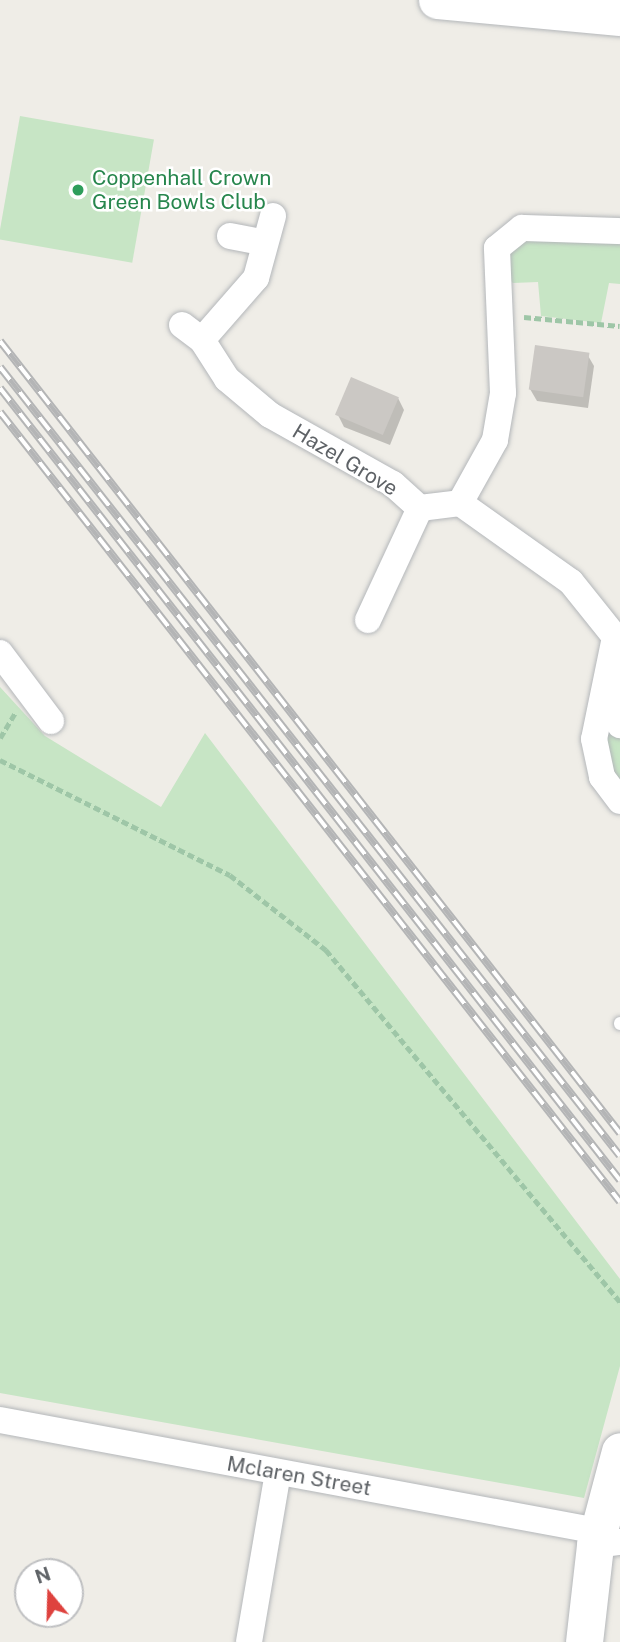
<!DOCTYPE html>
<html>
<head>
<meta charset="utf-8">
<style>
	body { margin:0 }
	#map { position:relative; width:620px; height:1642px; overflow:hidden; background:#efede7; font-family:"Public Sans",sans-serif }
	div>[style] { position:absolute }
	[style*='--x'] { left:calc(var(--x)*1px); top:calc(var(--y)*1px); width:calc(var(--w)*1px); rotate:calc(var(--a)*1deg) }
	.green>* { inset:0; background:#c7e5c5; transform-origin:0 0 }
	.shadow>* { inset:0; background:#0003 }
	.building>* { inset:0; background:#cbc8c4; transform-origin:0 0 }
	.path>* { height:4.5px; margin-top:-2.25px; transform-origin:0; background:repeating-linear-gradient(90deg,#9ec6a7 0 7px,transparent 0 10.5px) }
	.roads { filter:drop-shadow(0 0 2px #b4b7ba) drop-shadow(0 0 2px #b4b7ba) }
	.lane>* { height:12px; margin:-6px; padding:0 6px; transform-origin:6px; border-radius:6px; background:#fff }
	.street>* { height:26px; margin:-13px; padding:0 13px; transform-origin:13px; border-radius:13px; background:#fff }
	.secondary>* { height:37px; margin:-18.5px; padding:0 18.5px; transform-origin:18.5px; border-radius:18.5px; background:#fff }
	.rail>* { height:8px; margin-top:-4px; transform-origin:0; background:repeating-linear-gradient(90deg,#fff 0 16px,#b4b5b6 0 32px); box-sizing:border-box; border-block:2px solid #b4b5b6 }
	.dots>* { width:19px; height:19px; translate:-50% -50%; box-sizing:border-box; border:4px solid #fff; border-radius:50% }
	span { translate:-50% -50%; white-space:nowrap; text-align:center; line-height:1.15; -webkit-text-stroke:5px #fff; paint-order:stroke }
	.leisure-label { font-size:21px; color:#27864d }
	.left { translate:0 -50%; text-align:left }
	.street-label { font-size:21px; color:#5e6266 }
	.north { position:absolute; left:14px; top:1558px; width:70px; height:70px; box-sizing:border-box; background:#fff; border:2px solid #bfc0c2; border-radius:50%; rotate:341deg; font-size:19px; font-weight:700; line-height:28px; text-align:center; color:#5e6266 }
	.north::after { content:''; display:block; margin:auto; width:24px; height:32px; background:#de423e; clip-path:polygon(50% 0,100% 100%,50% 72%,0 100%) }
</style>
</head>
<body>
<div id="map">
	<div class="green">
		<div style="left:20px;top:116px;width:136px;height:125px;rotate:10deg"></div>
		<div style="clip-path:polygon(620px 231px,620px 284px,609px 283px,601px 323px,541px 316px,538px 282px,513px 283px,497px 268px,507px 234px)"></div>
		<div style="clip-path:polygon(0 687px,45px 736px,161px 807px,205px 733px,620px 1279px,620px 1366px,584px 1498px,0 1393px)"></div>
		<div style="clip-path:polygon(599px 720px,620px 721px,620px 801px)"></div>
	</div>
	<div class="shadow">
		<div style="clip-path:polygon(587px 354px,594px 366px,588px 408px,537px 401px,530px 389px)"></div>
		<div style="clip-path:polygon(398px 398px,404px 410px,390px 445px,344px 427px,338px 415px)"></div>
	</div>
	<div class="building">
		<div style="left:535px;top:345px;width:55px;height:45px;rotate:8deg"></div>
		<div style="left:351px;top:377px;width:52px;height:41px;rotate:23deg"></div>
	</div>
	<div class="path">
		<div style="--x:524;--y:317;--w:96;--a:5.4"></div>
		<div style="--x:0;--y:738;--w:31;--a:-59"></div>
		<div style="--x:0;--y:760;--w:257;--a:26.6"></div>
		<div style="--x:230;--y:875;--w:122;--a:38"></div>
		<div style="--x:326;--y:950;--w:459;--a:50.1"></div>
	</div>
	<div class="roads">
		<div class="lane">
			<div style="--x:620;--y:1024;--w:1;--a:-90"></div>
		</div>
		<div class="street">
			<div style="--x:273;--y:216;--w:64;--a:105.3"></div>
			<div style="--x:256;--y:278;--w:82;--a:131.1"></div>
			<div style="--x:202;--y:340;--w:46;--a:57.3"></div>
			<div style="--x:227;--y:379;--w:56;--a:39.9"></div>
			<div style="--x:270;--y:415;--w:141;--a:29.3"></div>
			<div style="--x:393;--y:484;--w:36;--a:42"></div>
			<div style="--x:420;--y:508;--w:40;--a:-7.1"></div>
			<div style="--x:460;--y:503;--w:136;--a:35.4"></div>
			<div style="--x:571;--y:582;--w:70;--a:51.3"></div>
			<div style="--x:615;--y:637;--w:104;--a:101.6"></div>
			<div style="--x:594;--y:739;--w:39;--a:78"></div>
			<div style="--x:602;--y:777;--w:30;--a:53"></div>
			<div style="--x:230;--y:236;--w:33;--a:11"></div>
			<div style="--x:182;--y:325;--w:25;--a:37"></div>
			<div style="--x:460;--y:503;--w:72;--a:-60.9"></div>
			<div style="--x:495;--y:440;--w:48;--a:-80.3"></div>
			<div style="--x:503;--y:393;--w:145;--a:-92.4"></div>
			<div style="--x:497;--y:248;--w:32;--a:-39"></div>
			<div style="--x:522;--y:228;--w:98;--a:1.8"></div>
			<div style="--x:368;--y:620;--w:123;--a:-65.1"></div>
			<div style="--x:0;--y:653;--w:85;--a:53.1"></div>
			<div style="--x:612;--y:685;--w:41;--a:78.7"></div>
			<div style="--x:0;--y:1420;--w:608;--a:10.52"></div>
			<div style="--x:595;--y:1545;--w:25;--a:-7"></div>
			<div style="--x:249;--y:1642;--w:172;--a:-80.3"></div>
		</div>
		<div class="secondary">
			<div style="--x:437;--y:0;--w:184;--a:5.3"></div>
			<div style="--x:584;--y:1642;--w:98;--a:-83.5"></div>
			<div style="--x:595;--y:1545;--w:97;--a:-75.1"></div>
		</div>
	</div>
	<div class="rail">
		<div style="--x:0;--y:341;--w:1006;--a:51.95"></div>
		<div style="--x:0;--y:367;--w:1003;--a:51.84"></div>
		<div style="--x:0;--y:388;--w:1006;--a:51.95"></div>
		<div style="--x:0;--y:412;--w:1004;--a:51.87"></div>
	</div>
	<div class="dots">
		<div style="left:78px;top:190px;background:#2e9e5b"></div>
	</div>
	<div class="leisure-label">
		<span class="left" style="left:92px;top:190px">Coppenhall Crown<br>Green Bowls Club</span>
	</div>
	<div class="street-label">
		<span style="left:345px;top:460px;rotate:31deg">Hazel Grove</span>
		<span style="left:299px;top:1476px;rotate:10deg">Mclaren Street</span>
	</div>
	<div class="north">N</div>
</div>
</body>
</html>
